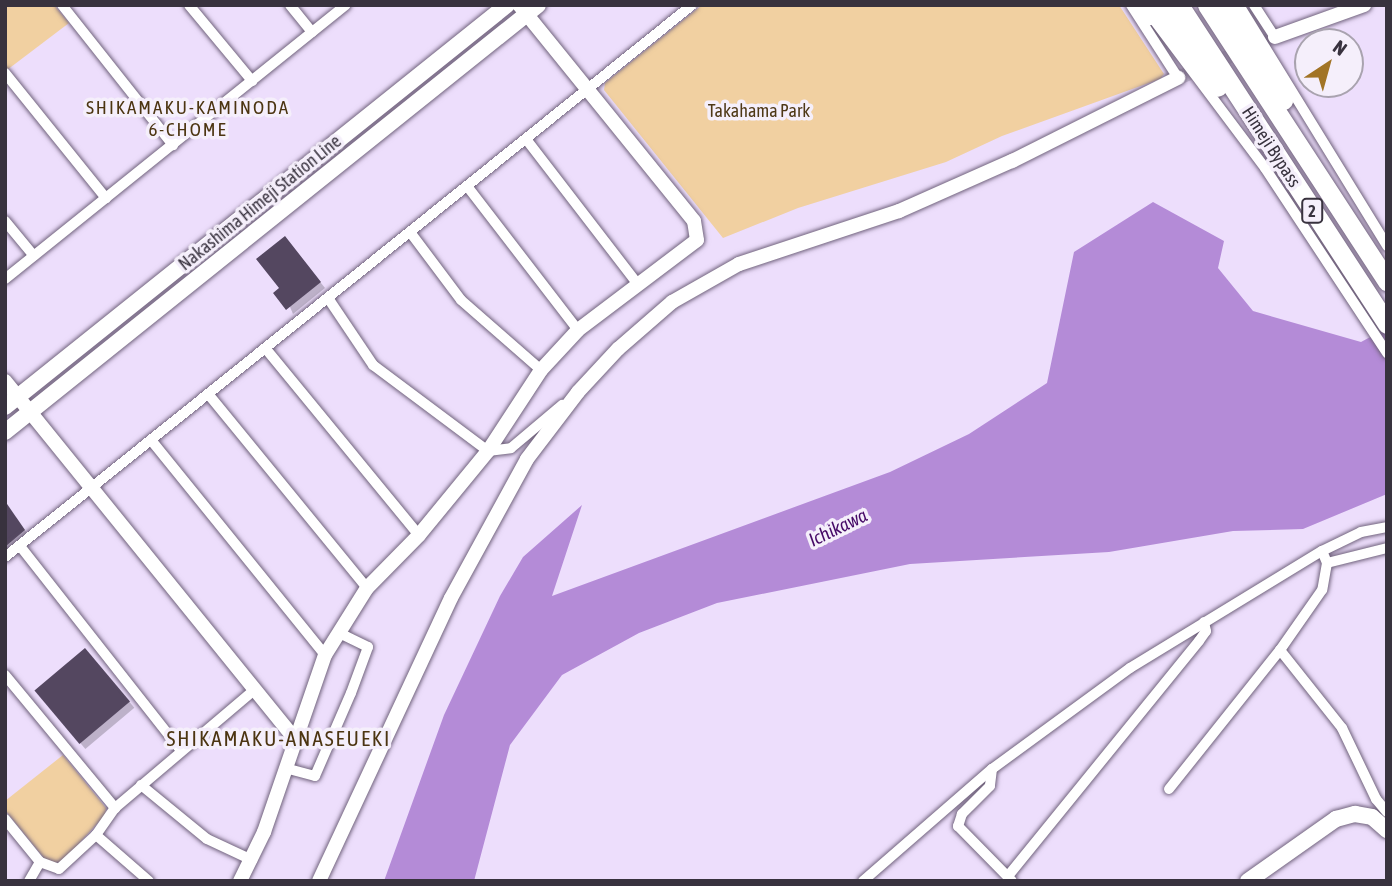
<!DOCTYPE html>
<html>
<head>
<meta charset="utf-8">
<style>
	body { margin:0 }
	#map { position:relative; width:1392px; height:886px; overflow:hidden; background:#eddefc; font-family:"Asap Condensed",sans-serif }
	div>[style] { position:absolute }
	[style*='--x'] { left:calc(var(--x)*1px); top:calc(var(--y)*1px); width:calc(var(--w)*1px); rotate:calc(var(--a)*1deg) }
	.green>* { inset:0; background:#f1d0a1 }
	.water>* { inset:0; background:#b48bd7 }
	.shadow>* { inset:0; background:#0003; transform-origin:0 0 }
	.building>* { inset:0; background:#544760; transform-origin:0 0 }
	.tertiary-tunnel>* { height:14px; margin-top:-7px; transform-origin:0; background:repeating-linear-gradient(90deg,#c9bcd6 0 14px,transparent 0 21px) }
	.roads { filter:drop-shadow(0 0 2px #71637d) drop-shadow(0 0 2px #71637d) }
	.minor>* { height:10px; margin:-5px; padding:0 5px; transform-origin:5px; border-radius:5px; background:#fff }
	.tertiary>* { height:14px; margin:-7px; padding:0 7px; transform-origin:7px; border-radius:7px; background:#fff }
	.secondary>* { height:16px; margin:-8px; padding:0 8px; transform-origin:8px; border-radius:8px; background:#fff }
	.motorway>* { height:19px; margin:-9.5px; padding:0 9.5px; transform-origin:9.5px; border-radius:9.5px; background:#fff }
	span { translate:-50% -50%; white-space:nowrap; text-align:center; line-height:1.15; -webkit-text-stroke:7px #f5effb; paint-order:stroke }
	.shield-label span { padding:2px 5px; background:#f5effb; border:2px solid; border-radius:5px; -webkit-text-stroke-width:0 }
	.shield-label { font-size:16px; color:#38323e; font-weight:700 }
	.park-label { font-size:18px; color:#4e3816 }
	.street-label { font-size:18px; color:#38323e }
	.neighbourhood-label { font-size:19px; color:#4c3511; letter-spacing:2px }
	.water-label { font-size:19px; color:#460a67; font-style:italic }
	.quarter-label { font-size:21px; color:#4c3511; letter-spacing:2px }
	.frame { position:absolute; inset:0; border:7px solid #38323e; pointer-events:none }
	.north { position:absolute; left:1294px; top:28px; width:70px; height:70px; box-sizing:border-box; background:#f5effb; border:2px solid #a9a3af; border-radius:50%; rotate:36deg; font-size:19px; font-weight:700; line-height:28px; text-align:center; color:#38323e }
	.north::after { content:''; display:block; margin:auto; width:24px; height:32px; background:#a27426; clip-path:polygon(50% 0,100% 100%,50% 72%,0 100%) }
</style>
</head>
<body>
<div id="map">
	<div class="green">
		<div style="clip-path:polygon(5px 5px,54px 5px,69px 23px,7px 70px)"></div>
		<div style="clip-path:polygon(702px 5px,1119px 5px,1164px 74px,1160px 79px,1002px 136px,946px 162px,798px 208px,723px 238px,604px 90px,605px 83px)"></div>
		<div style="clip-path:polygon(63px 755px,106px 808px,105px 815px,62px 862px,54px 863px,44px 858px,5px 810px,5px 801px)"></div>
	</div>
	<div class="water">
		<div style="clip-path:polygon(1153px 202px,1224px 241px,1218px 268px,1253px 311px,1361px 342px,1387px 328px,1387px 494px,1303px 529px,1233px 531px,1109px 552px,910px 564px,717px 603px,639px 633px,562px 675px,510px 745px,474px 881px,384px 881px,444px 715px,500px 596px,523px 557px,582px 505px,552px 596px,890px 472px,969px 434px,1047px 383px,1074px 252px)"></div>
	</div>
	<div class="shadow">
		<div style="clip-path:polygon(290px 244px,325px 288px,293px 314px,282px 288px)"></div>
		<div style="clip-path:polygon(5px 504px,30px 537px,5px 550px)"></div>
		<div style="left:90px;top:655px;width:69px;height:64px;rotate:50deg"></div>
	</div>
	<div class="building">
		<div style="clip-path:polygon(285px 236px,321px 282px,286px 310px,273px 293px,279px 288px,256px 259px)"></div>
		<div style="clip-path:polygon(5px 501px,25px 530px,5px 547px)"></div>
		<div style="left:85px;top:648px;width:70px;height:66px;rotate:50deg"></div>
	</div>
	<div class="tertiary-tunnel">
		<div style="--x:1178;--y:78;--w:105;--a:-22.9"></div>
	</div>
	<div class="roads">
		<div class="minor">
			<div style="--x:62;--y:5;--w:179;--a:51.6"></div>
			<div style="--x:189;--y:5;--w:99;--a:50.3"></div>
			<div style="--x:290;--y:5;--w:35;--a:51"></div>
			<div style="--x:1131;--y:5;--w:87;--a:57.2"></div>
			<div style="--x:1239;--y:5;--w:283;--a:58.4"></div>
			<div style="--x:1254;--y:5;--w:38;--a:57"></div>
			<div style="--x:1148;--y:12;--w:195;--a:53.1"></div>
			<div style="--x:1265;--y:168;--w:222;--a:56.6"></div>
			<div style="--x:5;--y:73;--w:161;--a:51.1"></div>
			<div style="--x:526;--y:139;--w:182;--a:52.4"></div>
			<div style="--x:467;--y:186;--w:182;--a:52.4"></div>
			<div style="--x:5;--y:221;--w:45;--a:50.4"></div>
			<div style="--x:410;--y:232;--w:85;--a:53.1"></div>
			<div style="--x:461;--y:300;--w:106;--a:41.2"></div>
			<div style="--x:5;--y:279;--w:437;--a:-38.8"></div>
			<div style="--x:328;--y:298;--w:81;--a:56.1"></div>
			<div style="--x:373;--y:365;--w:144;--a:36.8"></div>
			<div style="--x:488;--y:451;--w:23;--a:-7"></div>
			<div style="--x:511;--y:448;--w:67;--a:-40.1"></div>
			<div style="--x:266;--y:349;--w:241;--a:50.6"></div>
			<div style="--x:209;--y:395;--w:249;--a:50.7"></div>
			<div style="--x:151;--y:440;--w:277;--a:51"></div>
			<div style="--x:20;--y:546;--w:258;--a:51.8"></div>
			<div style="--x:1322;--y:551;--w:13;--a:67"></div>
			<div style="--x:1327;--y:563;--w:27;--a:100"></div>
			<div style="--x:1322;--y:590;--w:73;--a:125"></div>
			<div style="--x:1280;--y:650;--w:100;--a:51.5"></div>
			<div style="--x:1342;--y:728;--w:79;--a:64.4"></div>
			<div style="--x:1376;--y:799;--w:17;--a:50"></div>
			<div style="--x:5;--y:557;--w:881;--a:-38.78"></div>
			<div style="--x:1327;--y:563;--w:62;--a:-14"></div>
			<div style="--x:5;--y:675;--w:173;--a:50.4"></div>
			<div style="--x:285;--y:768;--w:31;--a:15"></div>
			<div style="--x:315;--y:776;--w:90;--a:-66.6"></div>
			<div style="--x:351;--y:693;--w:49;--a:-69.7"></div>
			<div style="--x:368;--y:647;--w:32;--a:-154"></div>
			<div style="--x:992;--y:769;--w:17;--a:97"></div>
			<div style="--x:990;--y:786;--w:40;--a:135"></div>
			<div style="--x:962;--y:814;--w:13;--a:108"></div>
			<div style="--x:958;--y:826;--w:77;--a:45.5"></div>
			<div style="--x:141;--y:785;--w:85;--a:39.3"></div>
			<div style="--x:207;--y:839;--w:50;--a:25"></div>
			<div style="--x:1169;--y:789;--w:178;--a:-51.4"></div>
			<div style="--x:5;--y:819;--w:55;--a:50.9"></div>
			<div style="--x:40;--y:862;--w:20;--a:20"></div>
			<div style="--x:59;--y:869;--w:50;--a:-42.6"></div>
			<div style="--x:96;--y:835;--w:33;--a:-55"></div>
			<div style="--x:115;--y:808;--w:182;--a:-40.3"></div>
			<div style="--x:96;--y:835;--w:70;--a:41"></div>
			<div style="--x:1008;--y:876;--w:303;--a:-50.9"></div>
			<div style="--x:1199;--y:641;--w:12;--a:-55"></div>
			<div style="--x:1206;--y:631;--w:9;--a:-103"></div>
			<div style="--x:29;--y:881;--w:22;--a:-60"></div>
			<div style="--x:863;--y:881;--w:171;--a:-41"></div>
			<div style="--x:992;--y:769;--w:171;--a:-36.2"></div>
			<div style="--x:1130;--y:668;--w:225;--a:-31.4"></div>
			<div style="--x:1322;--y:551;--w:43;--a:-26"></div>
			<div style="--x:1361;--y:532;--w:26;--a:-11"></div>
		</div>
		<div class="tertiary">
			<div style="--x:1275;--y:37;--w:95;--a:-19.8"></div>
			<div style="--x:5;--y:381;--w:461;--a:51"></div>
			<div style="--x:240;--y:881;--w:55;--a:-63.9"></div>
			<div style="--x:264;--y:832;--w:187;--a:-71"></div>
			<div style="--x:325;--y:655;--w:79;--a:-57.9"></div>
			<div style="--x:367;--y:588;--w:74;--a:-45.5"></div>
			<div style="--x:419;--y:535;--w:109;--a:-50.6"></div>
			<div style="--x:488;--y:451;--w:97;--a:-56.8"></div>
			<div style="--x:541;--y:370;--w:54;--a:-47.2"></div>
			<div style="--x:578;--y:330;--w:149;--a:-37.1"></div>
			<div style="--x:697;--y:240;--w:19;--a:-99"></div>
			<div style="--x:694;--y:221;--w:278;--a:-129"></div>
			<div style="--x:319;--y:881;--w:312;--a:-65"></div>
			<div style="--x:451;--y:598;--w:158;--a:-61.3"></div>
			<div style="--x:527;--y:459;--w:84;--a:-52.7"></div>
			<div style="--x:578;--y:392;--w:59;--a:-47.1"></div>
			<div style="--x:618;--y:349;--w:72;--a:-41"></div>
			<div style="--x:672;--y:302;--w:77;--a:-29.6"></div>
			<div style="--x:739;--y:264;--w:169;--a:-18.3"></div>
			<div style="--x:899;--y:211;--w:124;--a:-23.9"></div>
			<div style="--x:1012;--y:161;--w:186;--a:-26.6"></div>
		</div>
		<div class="secondary">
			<div style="--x:5;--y:407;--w:643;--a:-38.69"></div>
			<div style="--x:5;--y:432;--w:683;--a:-38.7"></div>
			<div style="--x:1248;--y:881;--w:108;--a:-35.2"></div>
			<div style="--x:1336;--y:819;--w:20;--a:-15"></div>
			<div style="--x:1355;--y:814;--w:17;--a:10"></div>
			<div style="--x:1372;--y:817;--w:20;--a:41"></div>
		</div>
		<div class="motorway">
			<div style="--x:1145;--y:5;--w:11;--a:68"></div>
			<div style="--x:1160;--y:5;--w:100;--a:54.7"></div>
			<div style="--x:1179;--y:5;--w:381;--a:56.9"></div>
			<div style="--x:1207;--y:5;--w:330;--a:56.9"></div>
			<div style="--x:1226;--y:5;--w:111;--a:59"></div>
		</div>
	</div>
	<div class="shield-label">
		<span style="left:1312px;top:211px">2</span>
	</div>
	<div class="park-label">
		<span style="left:759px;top:111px">Takahama Park</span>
	</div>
	<div class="street-label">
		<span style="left:1271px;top:147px;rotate:57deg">Himeji Bypass</span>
		<span style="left:260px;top:203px;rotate:-39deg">Nakashima Himeji Station Line</span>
	</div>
	<div class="neighbourhood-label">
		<span style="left:188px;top:119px">SHIKAMAKU-KAMINODA<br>6-CHOME</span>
	</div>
	<div class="water-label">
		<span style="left:838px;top:528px;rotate:-26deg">Ichikawa</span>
	</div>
	<div class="quarter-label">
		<span style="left:279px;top:738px">SHIKAMAKU-ANASEUEKI</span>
	</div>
	<div class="frame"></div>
	<div class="north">N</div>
</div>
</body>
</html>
